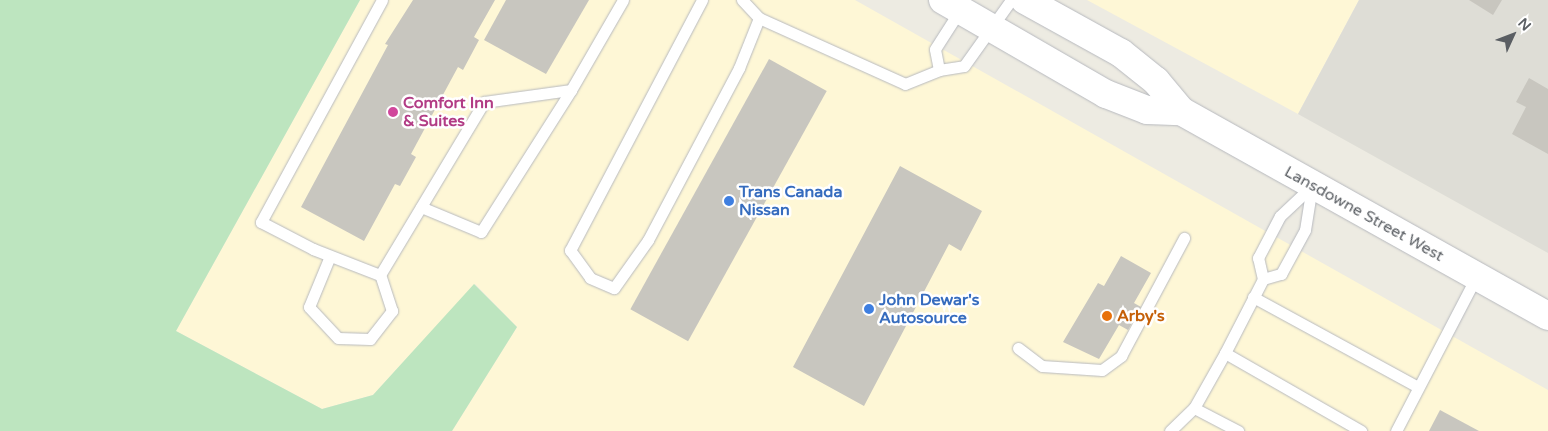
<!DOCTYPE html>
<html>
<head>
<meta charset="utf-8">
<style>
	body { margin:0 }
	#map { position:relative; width:1548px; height:431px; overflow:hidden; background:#edebe2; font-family:"Varela Round",sans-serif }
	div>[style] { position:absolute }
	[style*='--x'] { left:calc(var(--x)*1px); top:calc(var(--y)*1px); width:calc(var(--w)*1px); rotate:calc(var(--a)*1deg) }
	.commercial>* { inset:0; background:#fef7d6 }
	.industrial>* { inset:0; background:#deddd6 }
	.green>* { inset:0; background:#bde5bf }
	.building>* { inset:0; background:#c8c6bf; transform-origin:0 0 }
	.roads { filter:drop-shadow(0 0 1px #b7b9be) drop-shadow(0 0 1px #b7b9be) }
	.service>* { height:11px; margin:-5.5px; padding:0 5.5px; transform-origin:5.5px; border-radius:5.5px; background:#fff }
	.secondary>* { height:28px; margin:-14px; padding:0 14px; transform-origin:14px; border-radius:14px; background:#fff }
	.dots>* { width:14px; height:14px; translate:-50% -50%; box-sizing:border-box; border:2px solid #fff; border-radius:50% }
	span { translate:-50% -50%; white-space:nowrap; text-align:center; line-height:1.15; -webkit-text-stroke:5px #fff; paint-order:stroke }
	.hotel-label { font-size:16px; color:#b23c85; font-weight:700 }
	.left { translate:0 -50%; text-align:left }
	.shop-label { font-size:16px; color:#366cbe; font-weight:700 }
	.street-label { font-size:16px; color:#5a5e63 }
	.food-label { font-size:16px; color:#c56008; font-weight:700 }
	.north { position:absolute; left:1488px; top:10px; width:50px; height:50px; -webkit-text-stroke:4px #fff; paint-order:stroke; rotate:47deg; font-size:14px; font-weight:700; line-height:20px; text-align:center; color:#5a5e63 }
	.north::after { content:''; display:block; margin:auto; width:18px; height:22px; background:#5a5e63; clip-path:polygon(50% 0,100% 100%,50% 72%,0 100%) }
</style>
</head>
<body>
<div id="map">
	<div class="commercial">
		<div style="clip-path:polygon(360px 0,855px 0,1548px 390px,1548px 431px,452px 431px,517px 327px,475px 284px,373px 395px,322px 409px,176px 331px)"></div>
		<div style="clip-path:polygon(1087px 0,1359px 0,1298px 114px)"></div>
	</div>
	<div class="industrial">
		<div style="clip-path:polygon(1359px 0,1548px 0,1548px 253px,1298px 114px)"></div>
	</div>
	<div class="green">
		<div style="clip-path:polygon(0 0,360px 0,176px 331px,322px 409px,373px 395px,474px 284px,517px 327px,452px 431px,0 431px)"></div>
	</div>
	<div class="building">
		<div style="clip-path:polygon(413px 0,495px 0,474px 37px,479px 40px,463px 70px,458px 67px,411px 154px,416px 157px,400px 186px,395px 184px,364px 241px,301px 207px,388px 45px,385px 44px)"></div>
		<div style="clip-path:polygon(506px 0,589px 0,546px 74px,484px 40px)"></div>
		<div style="clip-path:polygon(1469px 0,1502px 0,1493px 15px)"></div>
		<div style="left:769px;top:59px;width:66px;height:286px;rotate:29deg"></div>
		<div style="clip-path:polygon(1529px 78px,1548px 89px,1548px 154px,1512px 134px,1526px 107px,1516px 102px)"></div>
		<div style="clip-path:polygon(900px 166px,982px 211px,961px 251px,949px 244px,864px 406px,793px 367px)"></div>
		<div style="clip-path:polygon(1121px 256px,1151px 273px,1134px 303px,1141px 307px,1128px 330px,1119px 325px,1099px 359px,1063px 342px,1098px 283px,1104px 286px)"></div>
		<div style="clip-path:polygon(1440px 410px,1479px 431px,1429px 431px)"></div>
	</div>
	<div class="roads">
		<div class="service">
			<div style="--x:382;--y:0;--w:253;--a:118.6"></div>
			<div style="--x:261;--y:222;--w:59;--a:27.4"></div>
			<div style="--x:313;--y:249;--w:72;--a:21.2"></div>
			<div style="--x:380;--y:275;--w:202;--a:-59"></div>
			<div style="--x:484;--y:102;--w:88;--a:-7.9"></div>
			<div style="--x:571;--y:90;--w:104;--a:-60"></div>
			<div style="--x:702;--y:0;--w:283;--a:117.8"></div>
			<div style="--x:570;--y:250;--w:34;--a:54"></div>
			<div style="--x:590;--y:278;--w:26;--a:23"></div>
			<div style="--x:614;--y:288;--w:59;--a:-54.7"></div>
			<div style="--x:648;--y:240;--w:195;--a:-62.1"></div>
			<div style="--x:739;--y:68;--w:54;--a:-68.2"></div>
			<div style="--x:759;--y:18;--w:25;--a:-133"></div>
			<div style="--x:759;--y:18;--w:160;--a:24.3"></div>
			<div style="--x:905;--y:84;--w:37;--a:-22"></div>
			<div style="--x:939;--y:70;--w:25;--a:-9"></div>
			<div style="--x:964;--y:66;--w:81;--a:-54.5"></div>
			<div style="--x:939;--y:70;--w:21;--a:-101"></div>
			<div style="--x:935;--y:49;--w:46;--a:-57.3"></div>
			<div style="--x:421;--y:207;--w:65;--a:22.6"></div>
			<div style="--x:481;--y:232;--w:168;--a:-57.6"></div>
			<div style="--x:330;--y:256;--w:55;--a:112.4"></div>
			<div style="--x:309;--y:307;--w:42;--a:46.9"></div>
			<div style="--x:338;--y:338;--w:32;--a:2"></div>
			<div style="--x:370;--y:339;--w:36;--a:-52"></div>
			<div style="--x:392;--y:311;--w:38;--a:-108"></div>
			<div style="--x:1263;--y:279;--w:19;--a:-16"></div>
			<div style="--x:1281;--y:274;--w:50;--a:-61.4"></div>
			<div style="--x:1305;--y:230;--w:45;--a:-81"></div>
			<div style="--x:1253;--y:297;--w:188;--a:28.6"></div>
			<div style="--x:1018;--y:348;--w:30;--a:37"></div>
			<div style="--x:1042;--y:366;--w:60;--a:3.8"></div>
			<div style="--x:1102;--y:370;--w:24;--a:-36"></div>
			<div style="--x:1121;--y:356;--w:134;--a:-61.9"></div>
			<div style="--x:1225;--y:353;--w:157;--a:29.8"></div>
			<div style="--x:1194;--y:408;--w:50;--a:27.6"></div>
			<div style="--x:1170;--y:431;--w:33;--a:-44"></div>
			<div style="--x:1194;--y:408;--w:63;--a:-60.6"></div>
			<div style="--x:1225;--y:353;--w:83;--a:-62.8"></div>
			<div style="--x:1263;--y:279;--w:22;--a:-103"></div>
			<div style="--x:1258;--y:258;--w:47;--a:-62.4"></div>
			<div style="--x:1280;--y:216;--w:44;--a:-43.2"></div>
			<div style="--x:1396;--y:431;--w:174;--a:-62.5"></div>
		</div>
		<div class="secondary">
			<div style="--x:943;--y:0;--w:188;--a:30"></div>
			<div style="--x:1106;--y:94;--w:44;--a:21.3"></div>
			<div style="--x:1147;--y:110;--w:34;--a:2"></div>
			<div style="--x:1025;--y:0;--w:110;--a:28.9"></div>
			<div style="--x:1121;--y:53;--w:45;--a:38.7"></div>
			<div style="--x:1156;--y:81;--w:39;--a:50"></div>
			<div style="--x:1181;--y:111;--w:420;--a:29.2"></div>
		</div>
	</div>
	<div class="dots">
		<div style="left:393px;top:112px;background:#d1479c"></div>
		<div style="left:729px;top:201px;background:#3f7fe0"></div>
		<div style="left:869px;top:309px;background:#3f7fe0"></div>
		<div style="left:1107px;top:316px;background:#e8710a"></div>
	</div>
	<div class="hotel-label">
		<span class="left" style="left:403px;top:112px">Comfort Inn<br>&amp; Suites</span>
	</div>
	<div class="shop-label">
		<span class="left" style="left:739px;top:201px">Trans Canada<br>Nissan</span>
		<span class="left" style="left:879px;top:309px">John Dewar's<br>Autosource</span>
	</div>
	<div class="street-label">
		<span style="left:1364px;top:214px;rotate:29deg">Lansdowne Street West</span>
	</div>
	<div class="food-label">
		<span class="left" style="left:1117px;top:316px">Arby's</span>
	</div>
	<div class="north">N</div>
</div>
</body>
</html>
